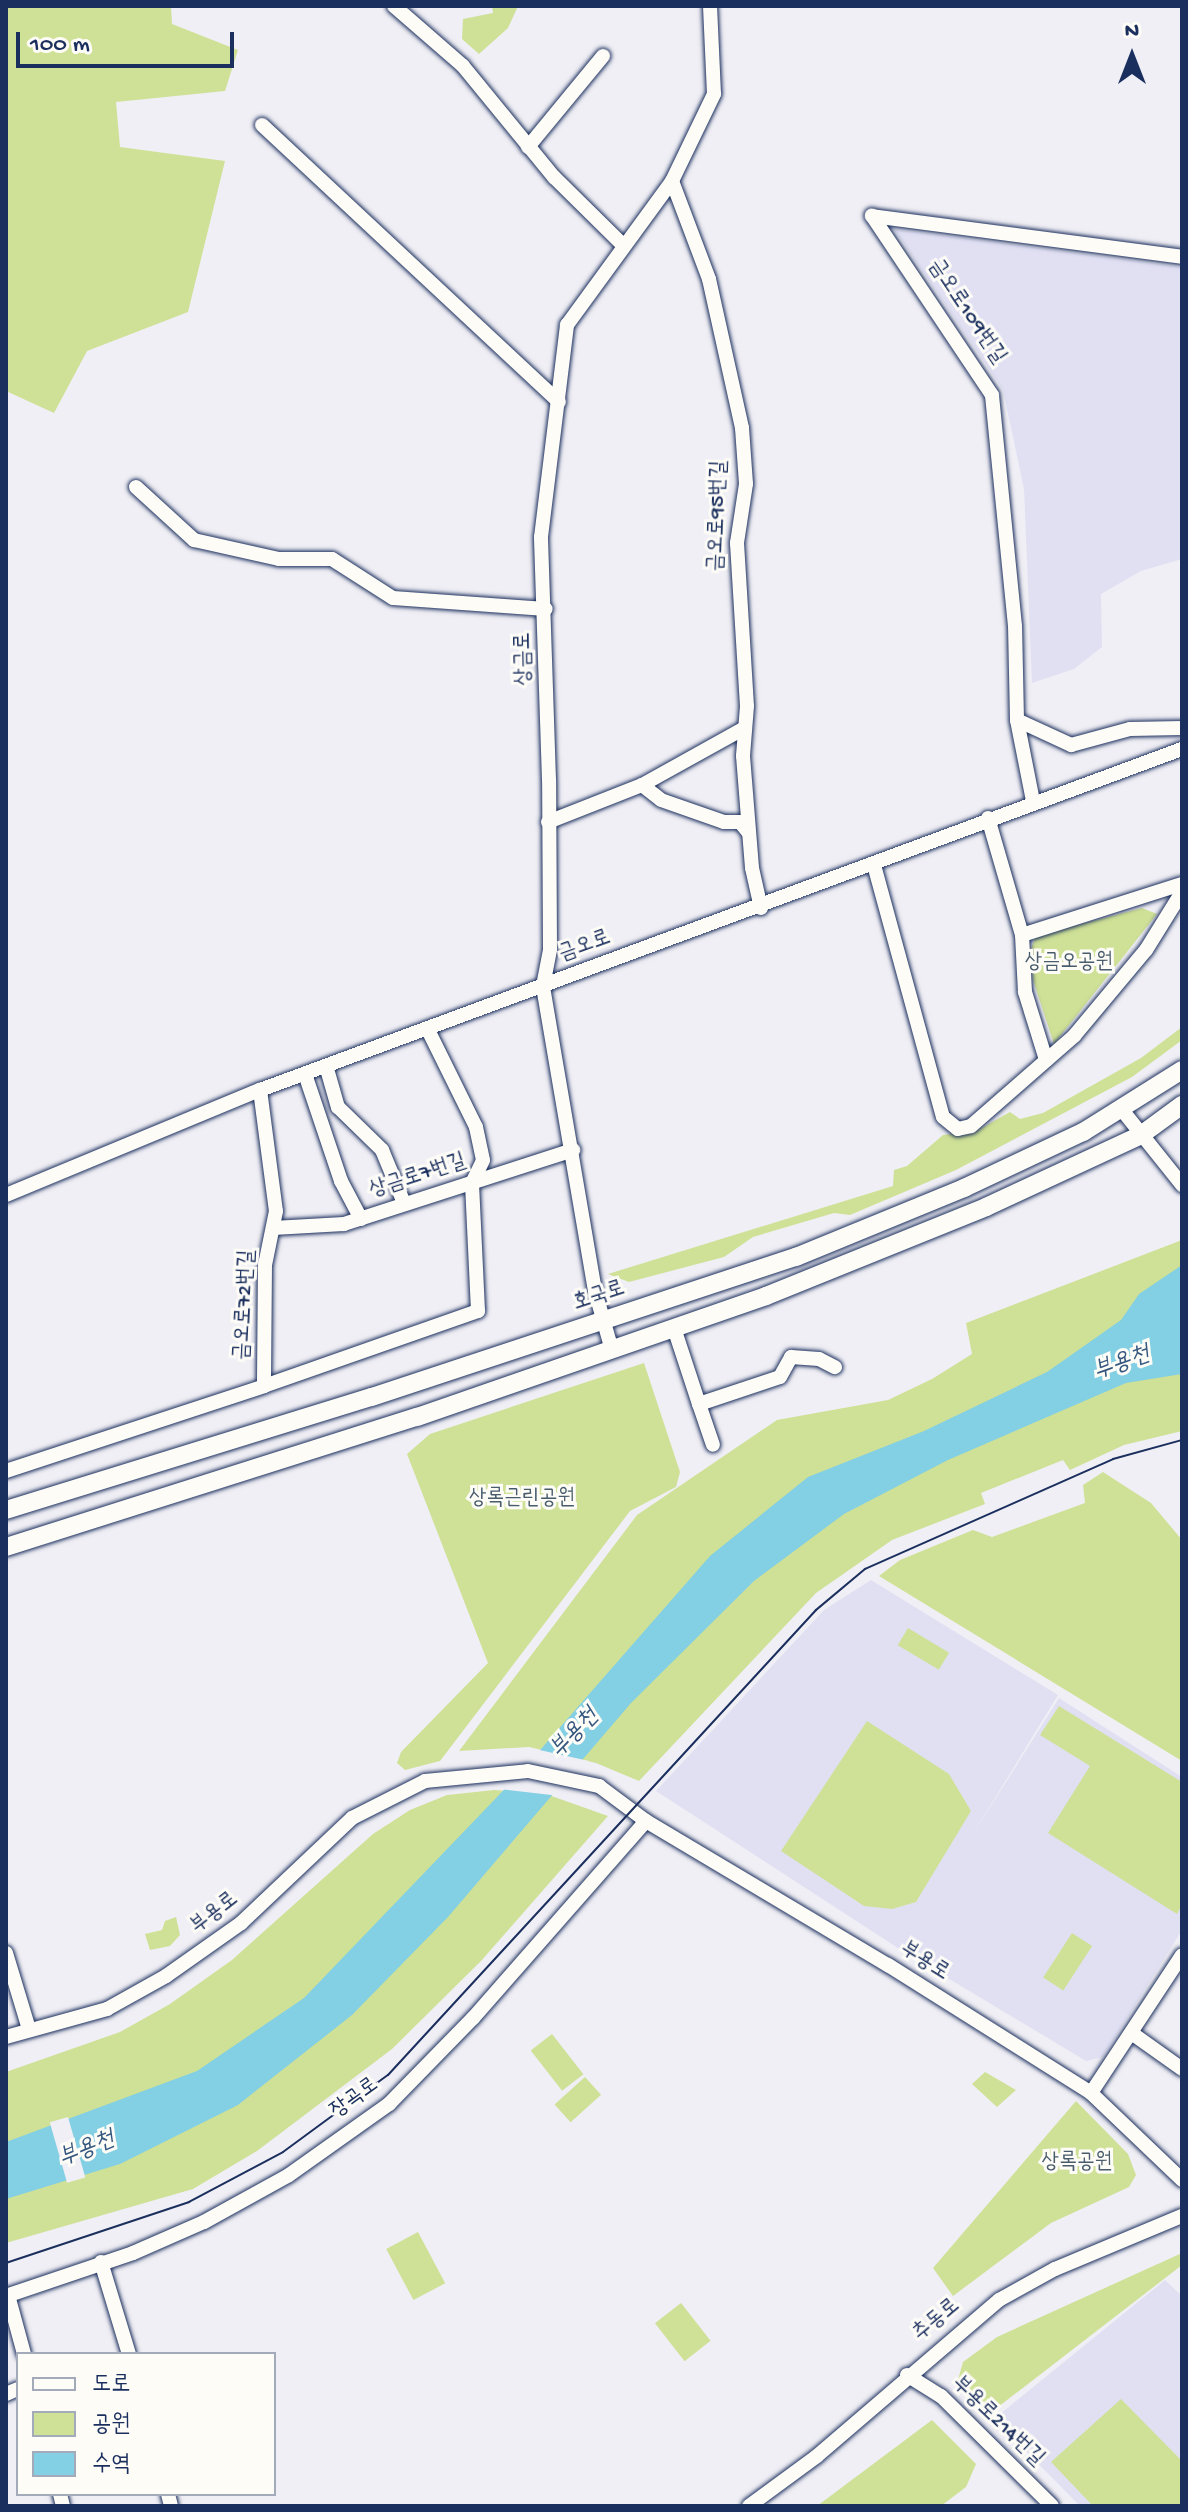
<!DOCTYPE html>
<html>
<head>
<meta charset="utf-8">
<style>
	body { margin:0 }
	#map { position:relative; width:1188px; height:2512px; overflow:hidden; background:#f0eff5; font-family:"Gochi Hand","Poor Story",sans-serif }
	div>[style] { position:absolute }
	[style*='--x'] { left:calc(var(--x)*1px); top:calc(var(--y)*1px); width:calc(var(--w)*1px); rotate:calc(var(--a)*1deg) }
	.built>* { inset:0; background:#e1e0f3 }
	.green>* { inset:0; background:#cfe196; transform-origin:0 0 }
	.water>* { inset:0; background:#83cfe3 }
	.pier>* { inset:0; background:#f0eff5; transform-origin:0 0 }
	.roads { filter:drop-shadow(0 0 2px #1b2f5e) drop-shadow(0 0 2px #1b2f5e) }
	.minor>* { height:14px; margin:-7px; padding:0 7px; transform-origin:7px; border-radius:7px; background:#fdfcf7 }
	.major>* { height:18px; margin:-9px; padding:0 9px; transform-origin:9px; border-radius:9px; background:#fdfcf7 }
	.tram>* { height:2px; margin:-1px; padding:0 1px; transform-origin:1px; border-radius:1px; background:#1b2f5e }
	span { translate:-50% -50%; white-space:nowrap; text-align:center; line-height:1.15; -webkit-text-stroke:6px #fdfcf7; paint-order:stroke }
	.street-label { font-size:22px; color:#1b2f5e }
	.park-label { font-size:22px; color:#485c6c }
	.water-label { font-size:24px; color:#35577f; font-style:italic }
	.frame { position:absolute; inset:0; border:8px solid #1b2f5e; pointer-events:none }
	.legend { position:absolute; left:16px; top:2352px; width:260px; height:144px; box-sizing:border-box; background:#fdfcf7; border:2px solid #a3aaba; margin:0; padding:10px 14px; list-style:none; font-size:24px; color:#1b2f5e }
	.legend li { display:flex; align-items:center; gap:16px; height:40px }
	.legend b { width:40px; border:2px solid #a3aaba }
	.north { position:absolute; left:1092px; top:16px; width:80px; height:80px; -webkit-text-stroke:6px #fdfcf7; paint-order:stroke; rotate:0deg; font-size:22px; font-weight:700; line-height:32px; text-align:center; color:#1b2f5e }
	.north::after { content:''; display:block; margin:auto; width:28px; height:36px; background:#1b2f5e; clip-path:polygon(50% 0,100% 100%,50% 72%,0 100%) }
	.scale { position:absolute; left:16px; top:32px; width:218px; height:36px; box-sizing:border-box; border:4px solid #1b2f5e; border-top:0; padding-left:10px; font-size:24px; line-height:28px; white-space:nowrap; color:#1b2f5e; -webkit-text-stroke:6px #fdfcf7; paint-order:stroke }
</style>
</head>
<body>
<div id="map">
	<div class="built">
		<div style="clip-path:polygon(894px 229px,1182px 267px,1182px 559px,1141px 571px,1101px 594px,1102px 647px,1074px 669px,1032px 683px,1024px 489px,1003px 390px)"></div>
		<div style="clip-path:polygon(871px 1580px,1058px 1695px,970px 1839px,1059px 1698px,1182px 1777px,1182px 1930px,1103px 2057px,1086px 2061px,901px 1950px,656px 1791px,824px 1610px)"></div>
		<div style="clip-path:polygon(1165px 2280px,1182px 2296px,1182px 2506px,1080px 2506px,994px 2419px)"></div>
	</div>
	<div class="green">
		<div style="clip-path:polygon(6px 6px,171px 6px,172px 24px,238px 50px,225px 91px,116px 102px,120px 147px,225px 161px,188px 312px,87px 351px,54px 413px,6px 391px)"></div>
		<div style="clip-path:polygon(492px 6px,518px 6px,508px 28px,479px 54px,462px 39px,463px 19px,493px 13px)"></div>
		<div style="clip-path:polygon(1142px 908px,1157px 914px,1054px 1044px,1033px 980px,1030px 951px,1036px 936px)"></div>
		<div style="clip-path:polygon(1182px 1027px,1182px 1040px,1132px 1077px,956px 1170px,850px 1215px,834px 1213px,753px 1237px,724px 1257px,629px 1282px,608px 1274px,893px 1186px,894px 1170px,907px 1166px,943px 1135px,978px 1130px,1010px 1112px,1020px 1119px,1043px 1113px,1141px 1058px)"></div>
		<div style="clip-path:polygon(1182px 1240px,1182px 1431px,1124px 1445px,1070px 1470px,1063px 1460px,981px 1493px,985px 1504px,892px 1540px,816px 1593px,639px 1781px,596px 1763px,529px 1747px,459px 1751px,637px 1515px,777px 1420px,888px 1400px,932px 1379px,972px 1354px,966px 1323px)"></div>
		<div style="clip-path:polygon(644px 1363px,680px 1472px,676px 1487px,630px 1511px,440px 1761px,405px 1770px,397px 1763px,401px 1752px,488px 1663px,407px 1454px,430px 1434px)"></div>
		<div style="clip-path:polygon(1103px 1472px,1151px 1503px,1182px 1540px,1182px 1761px,879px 1576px,900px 1560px,973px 1530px,992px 1537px,1085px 1503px,1083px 1485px)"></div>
		<div style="left:908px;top:1628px;width:48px;height:20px;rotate:31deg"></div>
		<div style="clip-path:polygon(1059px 1706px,1182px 1782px,1182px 1905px,1177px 1914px,1048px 1833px,1090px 1766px,1040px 1735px)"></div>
		<div style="clip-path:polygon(867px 1721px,949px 1774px,971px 1811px,916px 1902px,892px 1909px,864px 1906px,781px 1851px)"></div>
		<div style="clip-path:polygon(494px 1790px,543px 1793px,608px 1816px,481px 1961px,392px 2049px,257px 2151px,193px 2189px,6px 2243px,6px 2072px,120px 2032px,170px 2004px,232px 1960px,373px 1834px,410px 1810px,447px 1795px)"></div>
		<div style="clip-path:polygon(176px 1917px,180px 1935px,170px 1946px,150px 1950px,145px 1934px,162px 1930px,165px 1921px)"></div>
		<div style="left:1072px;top:1933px;width:24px;height:53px;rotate:33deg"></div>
		<div style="left:552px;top:2034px;width:51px;height:27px;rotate:52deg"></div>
		<div style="clip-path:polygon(985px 2072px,1016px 2090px,997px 2107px,972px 2084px)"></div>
		<div style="left:585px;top:2077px;width:24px;height:41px;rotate:48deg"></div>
		<div style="clip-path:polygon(1076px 2101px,1128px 2154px,1136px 2175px,1129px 2187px,1051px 2223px,953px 2296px,933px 2268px)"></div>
		<div style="left:418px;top:2232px;width:58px;height:36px;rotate:62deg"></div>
		<div style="clip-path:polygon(1182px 2253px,1182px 2265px,989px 2414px,956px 2387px,963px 2362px,997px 2337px)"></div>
		<div style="left:681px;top:2303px;width:48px;height:33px;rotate:52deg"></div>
		<div style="clip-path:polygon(1121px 2399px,1182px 2461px,1182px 2506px,1093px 2506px,1051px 2462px)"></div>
		<div style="clip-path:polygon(932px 2420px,976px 2464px,966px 2487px,941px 2506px,817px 2506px)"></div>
	</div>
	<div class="water">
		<div style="clip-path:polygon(1182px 1265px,1182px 1374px,1126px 1383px,948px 1460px,844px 1514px,754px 1581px,631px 1703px,448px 1917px,352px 2015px,238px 2105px,120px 2164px,6px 2199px,6px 2142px,197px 2071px,304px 1998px,520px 1773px,710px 1556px,808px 1477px,924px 1431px,1047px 1372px,1121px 1320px,1139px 1294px)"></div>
	</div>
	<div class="pier">
		<div style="clip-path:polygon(535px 1749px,589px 1761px,560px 1796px,500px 1789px)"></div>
		<div style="left:68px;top:2117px;width:63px;height:19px;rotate:74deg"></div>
	</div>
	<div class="roads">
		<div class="minor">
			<div style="--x:394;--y:6;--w:91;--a:41"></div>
			<div style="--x:463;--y:66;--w:144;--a:50.7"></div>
			<div style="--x:554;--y:177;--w:95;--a:44.6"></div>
			<div style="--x:262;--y:125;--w:406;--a:43"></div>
			<div style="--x:528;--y:147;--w:118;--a:-50.5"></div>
			<div style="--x:672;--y:181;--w:105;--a:69.3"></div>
			<div style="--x:709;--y:279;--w:153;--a:77.5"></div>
			<div style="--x:742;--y:428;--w:56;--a:85.9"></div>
			<div style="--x:746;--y:484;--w:60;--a:98.7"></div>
			<div style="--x:737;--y:543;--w:163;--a:86.5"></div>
			<div style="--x:747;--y:706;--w:50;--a:94.6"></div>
			<div style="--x:743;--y:756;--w:112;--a:85.4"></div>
			<div style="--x:752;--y:868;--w:41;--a:77.3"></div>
			<div style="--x:136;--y:487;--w:79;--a:42.4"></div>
			<div style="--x:194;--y:540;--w:87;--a:12.6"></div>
			<div style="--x:279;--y:559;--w:53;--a:0"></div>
			<div style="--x:332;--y:559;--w:72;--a:32.6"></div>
			<div style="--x:393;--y:598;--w:153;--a:4.1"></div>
			<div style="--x:1017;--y:720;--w:60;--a:24.8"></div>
			<div style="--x:1071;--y:745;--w:61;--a:-15.2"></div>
			<div style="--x:1130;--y:729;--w:52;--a:-1.1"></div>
			<div style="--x:642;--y:785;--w:24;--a:38"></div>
			<div style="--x:661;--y:800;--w:67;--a:19.2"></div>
			<div style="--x:724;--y:822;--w:16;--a:0"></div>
			<div style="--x:740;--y:822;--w:14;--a:51"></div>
			<div style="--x:1033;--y:801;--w:83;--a:-101.2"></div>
			<div style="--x:1017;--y:720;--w:94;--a:-91.2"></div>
			<div style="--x:1015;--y:626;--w:232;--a:-95.7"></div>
			<div style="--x:992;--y:395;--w:216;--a:-123.8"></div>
			<div style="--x:872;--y:216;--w:313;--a:7.5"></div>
			<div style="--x:988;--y:818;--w:122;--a:73.8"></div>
			<div style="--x:1022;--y:935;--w:57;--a:87"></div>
			<div style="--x:1025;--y:992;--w:71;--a:72.8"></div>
			<div style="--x:548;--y:822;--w:101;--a:-21.5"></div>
			<div style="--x:642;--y:785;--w:115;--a:-29"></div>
			<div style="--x:874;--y:865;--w:261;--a:74.7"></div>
			<div style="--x:943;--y:1117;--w:19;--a:39"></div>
			<div style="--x:958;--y:1129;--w:13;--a:-13"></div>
			<div style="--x:971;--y:1126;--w:137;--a:-41.1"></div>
			<div style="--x:1074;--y:1036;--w:112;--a:-50.1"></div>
			<div style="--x:1146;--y:950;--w:68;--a:-58.2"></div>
			<div style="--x:1022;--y:935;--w:168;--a:-17.7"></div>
			<div style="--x:327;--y:1069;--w:40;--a:74"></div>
			<div style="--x:338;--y:1107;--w:62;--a:44.3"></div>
			<div style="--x:382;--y:1150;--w:57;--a:67.5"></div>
			<div style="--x:306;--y:1077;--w:110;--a:71.4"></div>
			<div style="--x:341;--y:1181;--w:43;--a:62.2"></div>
			<div style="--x:260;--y:1090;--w:122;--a:82.5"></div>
			<div style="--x:276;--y:1211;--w:55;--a:101.5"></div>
			<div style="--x:265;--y:1265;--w:121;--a:90.5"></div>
			<div style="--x:264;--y:1386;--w:227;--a:-19.3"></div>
			<div style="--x:478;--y:1311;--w:128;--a:-92.7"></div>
			<div style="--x:472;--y:1183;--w:25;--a:-64"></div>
			<div style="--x:483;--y:1160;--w:34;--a:-102"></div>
			<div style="--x:476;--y:1127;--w:110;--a:-116.3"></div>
			<div style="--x:1123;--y:1111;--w:95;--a:51.4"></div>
			<div style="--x:6;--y:1195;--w:275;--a:-22.5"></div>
			<div style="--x:260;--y:1090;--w:983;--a:-20.3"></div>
			<div style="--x:273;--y:1228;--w:71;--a:-3.2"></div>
			<div style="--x:344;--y:1224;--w:241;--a:-17.9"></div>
			<div style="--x:674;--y:1328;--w:80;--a:71.8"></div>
			<div style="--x:699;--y:1404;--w:85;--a:-18.4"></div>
			<div style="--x:780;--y:1377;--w:23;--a:-61"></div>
			<div style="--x:791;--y:1357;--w:28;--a:4"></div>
			<div style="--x:819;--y:1359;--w:18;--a:27"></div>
			<div style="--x:612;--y:1350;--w:61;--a:-106.1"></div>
			<div style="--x:595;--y:1291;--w:309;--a:-99.7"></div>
			<div style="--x:543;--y:986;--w:38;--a:-79"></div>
			<div style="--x:550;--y:949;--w:169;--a:-90.3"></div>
			<div style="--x:549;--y:780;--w:243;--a:-91.9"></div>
			<div style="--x:541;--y:537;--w:214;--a:-83"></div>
			<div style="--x:567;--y:325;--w:178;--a:-53.9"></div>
			<div style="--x:672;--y:181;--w:97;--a:-64.2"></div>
			<div style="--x:714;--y:94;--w:88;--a:-92.6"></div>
			<div style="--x:699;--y:1404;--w:43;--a:71.1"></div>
			<div style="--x:6;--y:1471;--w:272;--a:-18.2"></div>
			<div style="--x:6;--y:1953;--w:79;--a:73.2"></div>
			<div style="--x:1133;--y:2034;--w:60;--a:35.5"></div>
			<div style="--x:6;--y:2037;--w:105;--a:-15.5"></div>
			<div style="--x:107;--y:2009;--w:68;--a:-29.2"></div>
			<div style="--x:166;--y:1976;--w:92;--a:-35.2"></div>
			<div style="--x:241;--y:1923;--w:153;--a:-43.4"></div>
			<div style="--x:352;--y:1818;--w:82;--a:-26.9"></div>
			<div style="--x:425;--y:1781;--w:103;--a:-5.5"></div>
			<div style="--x:528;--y:1771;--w:73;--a:11.9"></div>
			<div style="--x:599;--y:1786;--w:59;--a:36.7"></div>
			<div style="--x:646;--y:1821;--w:282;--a:30.8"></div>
			<div style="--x:888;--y:1965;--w:240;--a:32.2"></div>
			<div style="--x:1091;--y:2093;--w:126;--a:43.7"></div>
			<div style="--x:1091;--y:2093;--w:165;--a:-56.6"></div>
			<div style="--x:101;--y:2262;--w:96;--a:73.1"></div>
			<div style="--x:8;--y:2295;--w:61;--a:74.8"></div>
			<div style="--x:6;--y:2296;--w:134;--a:-18.7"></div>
			<div style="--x:133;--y:2253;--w:77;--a:-23.6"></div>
			<div style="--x:204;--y:2222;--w:97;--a:-28.9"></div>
			<div style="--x:289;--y:2175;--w:123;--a:-35.4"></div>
			<div style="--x:389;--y:2104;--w:120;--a:-45.7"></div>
			<div style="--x:473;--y:2018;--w:262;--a:-48.7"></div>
			<div style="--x:907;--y:2375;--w:40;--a:32"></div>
			<div style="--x:941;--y:2396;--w:156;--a:44.7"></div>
			<div style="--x:6;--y:2394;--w:13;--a:-23"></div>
			<div style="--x:60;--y:2494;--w:12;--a:76"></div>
			<div style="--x:168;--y:2494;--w:12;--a:76"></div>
			<div style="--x:749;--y:2506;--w:84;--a:-36.3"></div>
			<div style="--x:817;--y:2456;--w:240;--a:-40.6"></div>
			<div style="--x:999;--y:2300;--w:64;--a:-29"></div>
			<div style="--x:1055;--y:2269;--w:138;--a:-22.7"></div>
		</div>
		<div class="major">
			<div style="--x:6;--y:1510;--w:383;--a:-17.2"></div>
			<div style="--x:372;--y:1397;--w:447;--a:-18.3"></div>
			<div style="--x:796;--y:1257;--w:182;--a:-22.3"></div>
			<div style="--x:964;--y:1188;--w:132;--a:-25.2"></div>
			<div style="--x:1083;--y:1132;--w:117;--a:-32.1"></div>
			<div style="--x:6;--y:1547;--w:431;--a:-17.6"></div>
			<div style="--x:417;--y:1417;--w:369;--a:-19.1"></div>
			<div style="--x:766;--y:1296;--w:237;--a:-22"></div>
			<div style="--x:986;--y:1207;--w:171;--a:-24.9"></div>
			<div style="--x:1141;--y:1135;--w:51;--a:-36.2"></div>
		</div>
	</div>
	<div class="tram">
		<div style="--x:6;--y:2263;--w:193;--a:-18.4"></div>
		<div style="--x:189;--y:2202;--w:106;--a:-28"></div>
		<div style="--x:283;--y:2152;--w:130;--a:-36.3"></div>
		<div style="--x:388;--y:2075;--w:632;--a:-47.37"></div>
		<div style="--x:816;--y:1610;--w:64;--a:-39.9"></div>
		<div style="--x:865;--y:1569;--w:271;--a:-23.9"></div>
		<div style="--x:1113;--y:1459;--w:72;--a:-15.4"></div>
	</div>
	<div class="street-label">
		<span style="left:966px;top:312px;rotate:56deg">금오로109번길</span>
		<span style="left:719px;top:516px;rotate:-88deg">금오로95번길</span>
		<span style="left:525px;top:659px;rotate:-91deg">상금로</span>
		<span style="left:585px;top:947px;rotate:-20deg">금오로</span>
		<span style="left:418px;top:1177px;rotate:-18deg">상금로7번길</span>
		<span style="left:599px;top:1297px;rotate:-18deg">호국로</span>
		<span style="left:246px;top:1305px;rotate:-87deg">금오로72번길</span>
		<span style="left:215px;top:1914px;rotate:-38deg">부용로</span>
		<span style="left:924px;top:1962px;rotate:32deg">부용로</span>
		<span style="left:355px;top:2099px;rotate:-36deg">장곡로</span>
		<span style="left:937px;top:2321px;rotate:-40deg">추동로</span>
		<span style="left:997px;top:2422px;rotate:44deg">부용로214번길</span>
	</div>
	<div class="park-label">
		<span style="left:1069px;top:964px">상금오공원</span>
		<span style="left:522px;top:1500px">상록근린공원</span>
		<span style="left:1077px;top:2164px">상록공원</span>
	</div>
	<div class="water-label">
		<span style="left:1122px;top:1364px;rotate:-20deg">부용천</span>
		<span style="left:575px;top:1734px;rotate:-46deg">부용천</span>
		<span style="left:87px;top:2150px;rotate:-22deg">부용천</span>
	</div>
	<div class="frame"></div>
	<ul class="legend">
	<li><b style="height:10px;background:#fdfcf7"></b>도로</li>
	<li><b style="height:22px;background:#cfe196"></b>공원</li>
	<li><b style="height:22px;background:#83cfe3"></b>수역</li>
	</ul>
	<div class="north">N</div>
	<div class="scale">100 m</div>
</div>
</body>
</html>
